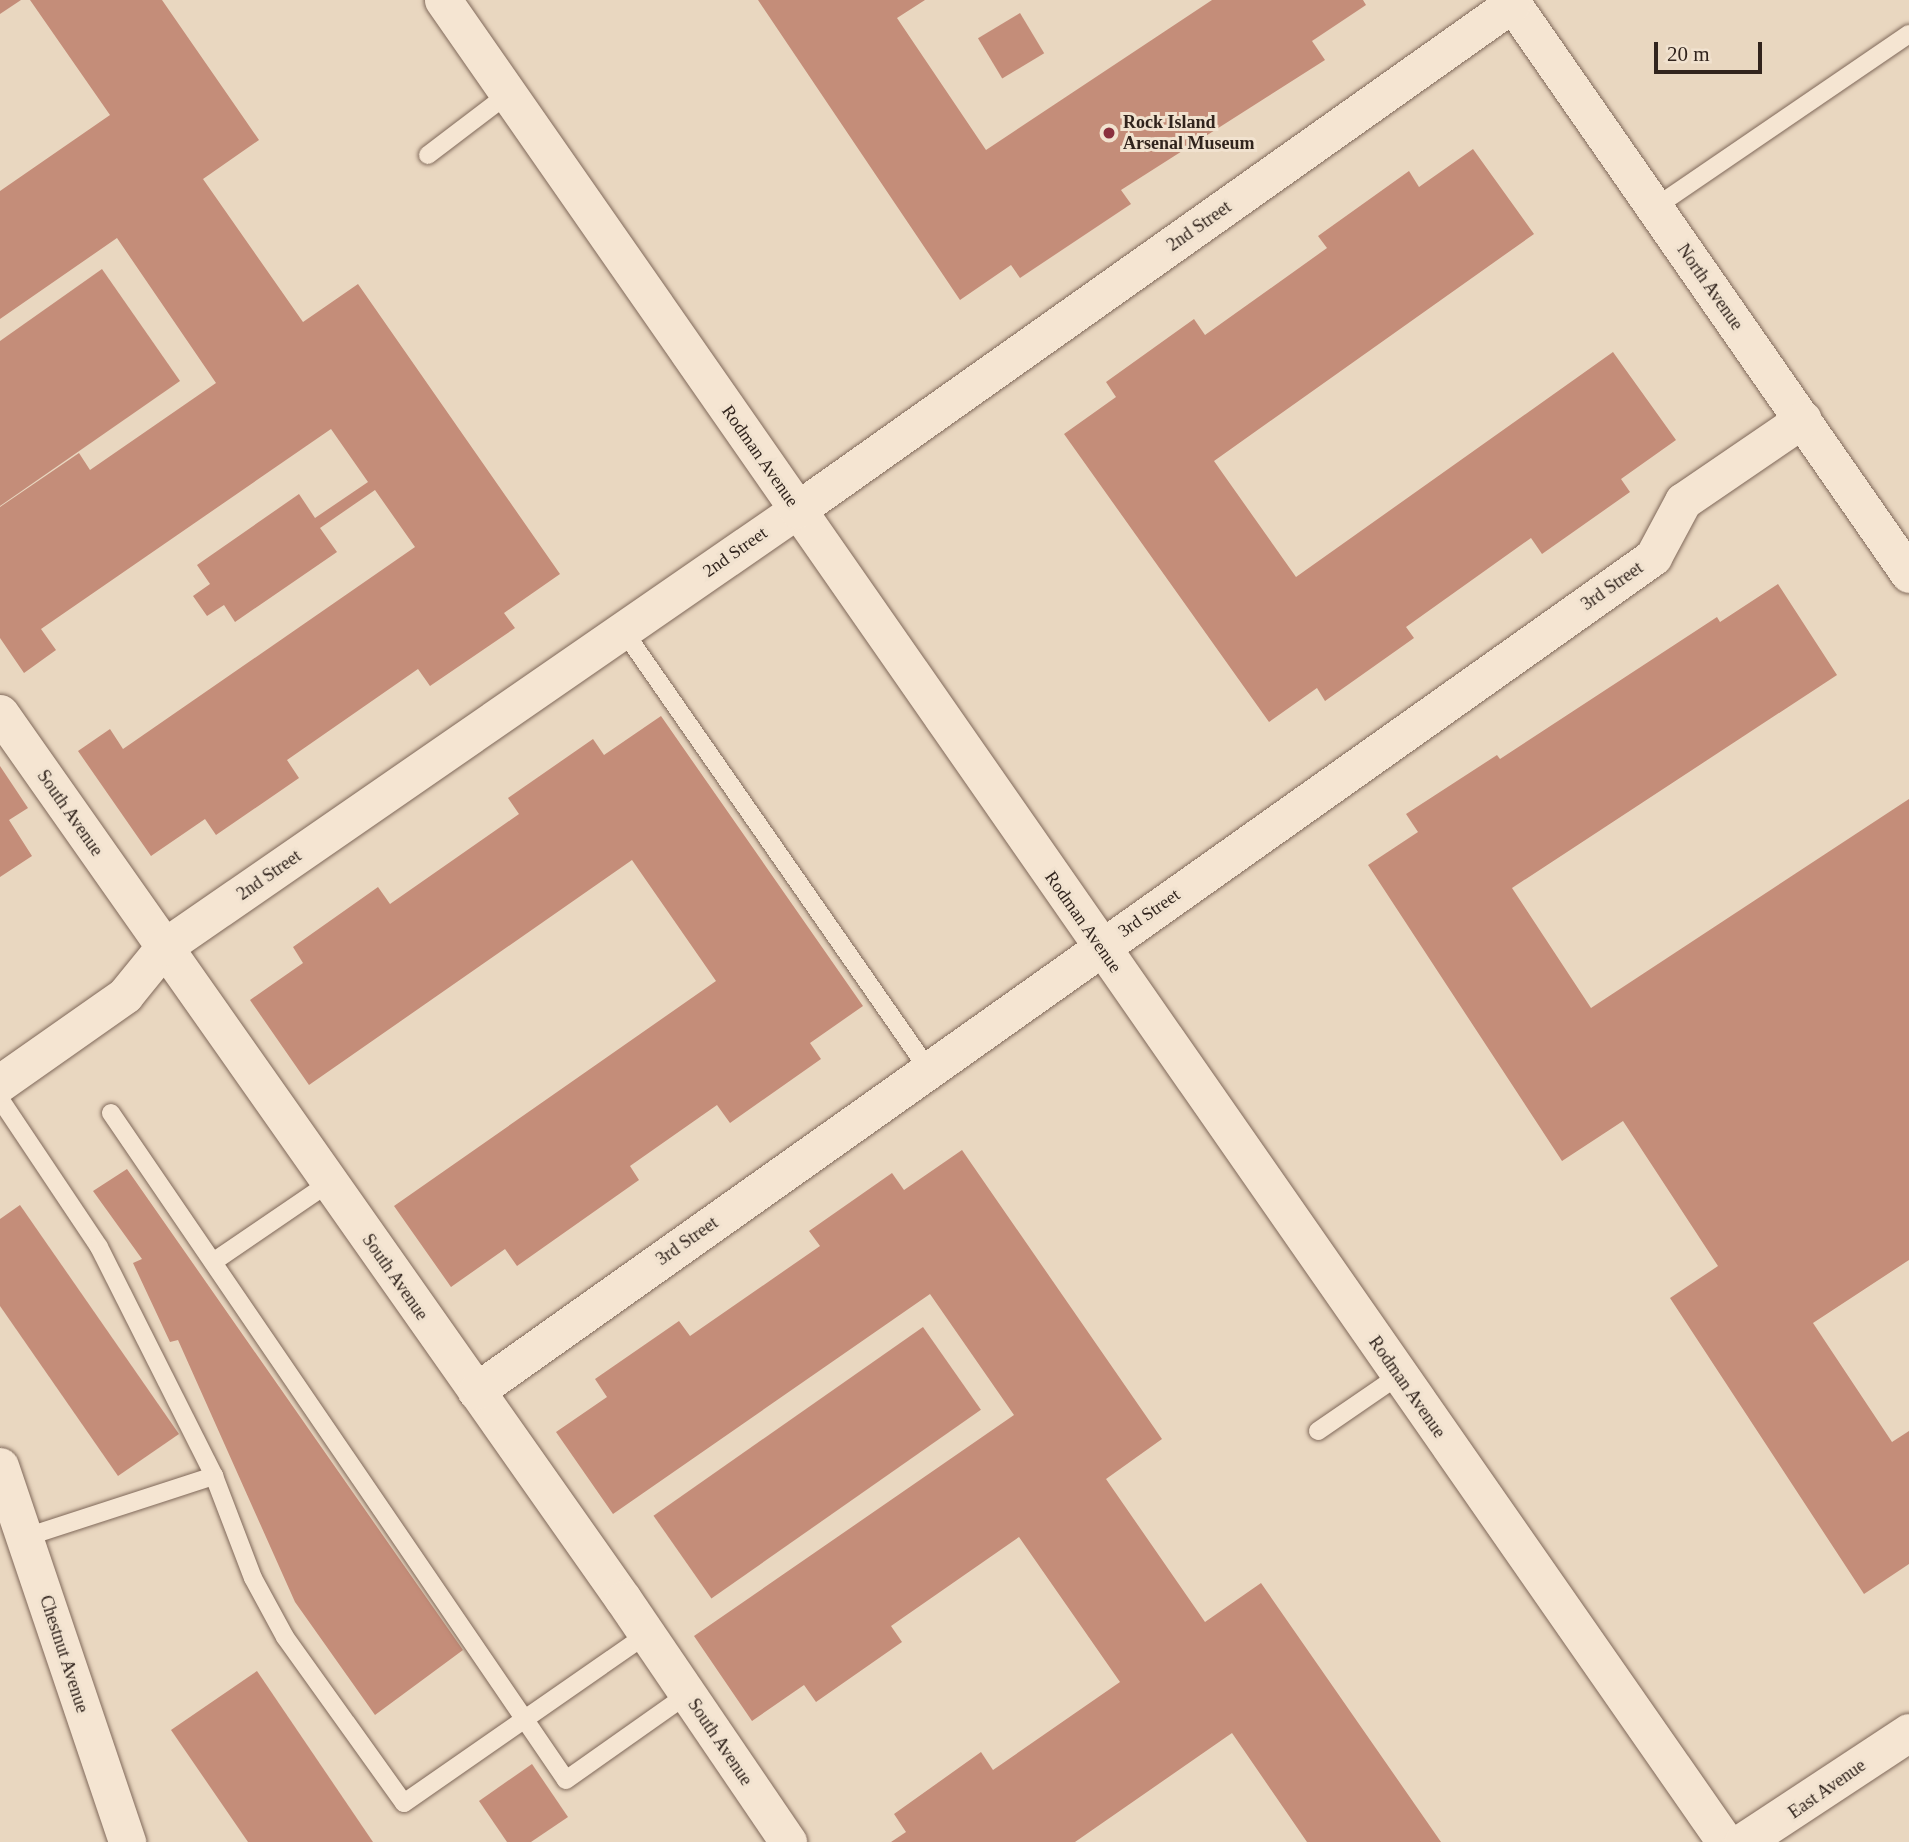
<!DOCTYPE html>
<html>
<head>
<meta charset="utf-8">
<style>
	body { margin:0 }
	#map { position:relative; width:1909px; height:1842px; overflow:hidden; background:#e9d7c0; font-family:"Times New Roman",serif }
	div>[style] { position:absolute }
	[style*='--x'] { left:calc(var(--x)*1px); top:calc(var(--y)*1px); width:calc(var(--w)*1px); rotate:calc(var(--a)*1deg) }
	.building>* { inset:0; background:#c48d79; transform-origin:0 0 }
	.roads { filter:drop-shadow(0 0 2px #80695a) drop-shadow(0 0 2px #80695a) }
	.lane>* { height:18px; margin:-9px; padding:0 9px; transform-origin:9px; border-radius:9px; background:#f5e5d2 }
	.street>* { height:37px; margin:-18.5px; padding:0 18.5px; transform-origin:18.5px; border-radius:18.5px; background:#f5e5d2 }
	.secondary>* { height:38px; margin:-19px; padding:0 19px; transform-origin:19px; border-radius:19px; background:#f5e5d2 }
	.dots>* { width:19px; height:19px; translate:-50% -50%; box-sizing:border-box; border:4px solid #f1e2cf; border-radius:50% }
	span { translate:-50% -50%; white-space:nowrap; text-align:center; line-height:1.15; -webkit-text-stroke:6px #f1e2cf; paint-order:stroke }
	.poi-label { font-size:18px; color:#31241d; font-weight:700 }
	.left { translate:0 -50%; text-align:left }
	.street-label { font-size:18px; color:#31241d }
	.scale { position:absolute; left:1654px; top:42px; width:108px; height:32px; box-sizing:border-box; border:4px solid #31241d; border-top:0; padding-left:9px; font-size:21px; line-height:24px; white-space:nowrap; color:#31241d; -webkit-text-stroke:5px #f1e2cf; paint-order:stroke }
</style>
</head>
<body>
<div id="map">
	<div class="building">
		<div style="clip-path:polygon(0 0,21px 0,0 14px)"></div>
		<div style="clip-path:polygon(30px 0,162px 0,259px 140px,203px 179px,303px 322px,358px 284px,560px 574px,504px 613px,515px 628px,430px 686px,418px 669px,287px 760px,299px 778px,216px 835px,205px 819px,151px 856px,78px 751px,110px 729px,123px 749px,415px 547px,375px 490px,320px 528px,337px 552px,235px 622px,224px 605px,207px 616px,193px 596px,210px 584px,197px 565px,299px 494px,315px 518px,368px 482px,331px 429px,41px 629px,56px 650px,24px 673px,0 638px,0 507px,79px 453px,90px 470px,216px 383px,117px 238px,0 319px,0 191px,110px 115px)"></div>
		<div style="clip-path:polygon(758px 0,925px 0,897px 18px,986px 150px,1212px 0,1363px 0,1366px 5px,1312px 41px,1325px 60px,1121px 190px,1131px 204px,1020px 278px,1011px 265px,960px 300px)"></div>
		<div style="left:1020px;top:13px;width:47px;height:49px;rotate:59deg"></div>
		<div style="clip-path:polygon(1473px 149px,1534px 234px,1214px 461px,1296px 577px,1613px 352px,1676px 440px,1621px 479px,1630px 492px,1542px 554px,1531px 538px,1406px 627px,1414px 638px,1325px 701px,1317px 688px,1269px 722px,1064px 434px,1116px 397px,1106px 382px,1194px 319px,1205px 335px,1327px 248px,1318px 236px,1409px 171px,1419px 187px)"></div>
		<div style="clip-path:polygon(102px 269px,180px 381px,0 506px,0 341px)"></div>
		<div style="clip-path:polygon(1778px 584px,1837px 675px,1512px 888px,1591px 1008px,1909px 799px,1909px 1260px,1813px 1323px,1892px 1442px,1909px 1431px,1909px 1564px,1864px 1594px,1670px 1298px,1718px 1266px,1623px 1121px,1562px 1161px,1368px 865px,1418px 832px,1406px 814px,1497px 755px,1500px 759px,1717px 617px,1720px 622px)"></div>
		<div style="clip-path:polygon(661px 716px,863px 1006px,810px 1043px,821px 1059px,730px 1123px,717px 1105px,630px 1166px,639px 1180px,517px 1266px,505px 1249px,451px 1287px,394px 1206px,716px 981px,632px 860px,309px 1085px,250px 1000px,303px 963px,293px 947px,378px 887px,390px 904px,519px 814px,508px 798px,593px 739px,604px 755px)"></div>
		<div style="clip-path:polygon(0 766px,28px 808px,9px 820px,32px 856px,0 877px)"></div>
		<div style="clip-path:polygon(962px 1150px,1162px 1439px,1106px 1479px,1205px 1622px,1261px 1583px,1441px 1842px,1307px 1842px,1232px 1733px,1075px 1842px,891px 1842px,906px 1832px,894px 1814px,981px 1752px,993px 1770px,1120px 1682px,1019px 1537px,891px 1626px,902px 1642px,816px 1702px,804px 1685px,752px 1721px,694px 1636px,1014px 1415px,930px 1294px,613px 1514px,556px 1432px,607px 1397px,595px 1379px,679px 1321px,690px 1336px,820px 1246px,809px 1231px,892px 1173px,904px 1190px)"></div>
		<div style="clip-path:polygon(127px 1169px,463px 1650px,375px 1715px,295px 1602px,178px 1340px,170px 1342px,133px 1263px,142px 1259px,93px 1191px)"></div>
		<div style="clip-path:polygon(20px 1205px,179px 1434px,118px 1476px,0 1306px,0 1219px)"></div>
		<div style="left:923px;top:1327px;width:101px;height:329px;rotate:55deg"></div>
		<div style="clip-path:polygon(257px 1671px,373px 1842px,248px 1842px,171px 1730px)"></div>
		<div style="clip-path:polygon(532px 1764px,568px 1817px,531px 1842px,507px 1842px,479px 1801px)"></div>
	</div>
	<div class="roads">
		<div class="lane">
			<div style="--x:428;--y:155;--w:101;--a:-37.3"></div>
			<div style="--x:1654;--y:208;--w:309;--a:-34.3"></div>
			<div style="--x:623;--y:630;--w:535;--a:55.21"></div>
			<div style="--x:0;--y:1099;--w:178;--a:56.2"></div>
			<div style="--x:99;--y:1247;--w:256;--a:63.3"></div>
			<div style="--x:214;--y:1476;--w:109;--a:69.1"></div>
			<div style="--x:253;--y:1578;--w:67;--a:61.5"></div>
			<div style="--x:285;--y:1637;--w:204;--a:54.4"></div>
			<div style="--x:404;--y:1803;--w:296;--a:-34.8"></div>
			<div style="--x:111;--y:1113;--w:807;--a:55.7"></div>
			<div style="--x:566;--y:1780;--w:149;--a:-35.2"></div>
			<div style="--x:213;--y:1262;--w:140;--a:-34.3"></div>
			<div style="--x:1318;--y:1431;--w:97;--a:-34.5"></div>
			<div style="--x:26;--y:1537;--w:198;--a:-18"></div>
		</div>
		<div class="street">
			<div style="--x:443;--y:0;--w:2244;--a:55.16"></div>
			<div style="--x:1510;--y:0;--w:699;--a:55.2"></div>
			<div style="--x:0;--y:713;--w:1083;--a:54.89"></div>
			<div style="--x:623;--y:1599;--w:294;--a:55.8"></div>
			<div style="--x:0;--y:1083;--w:153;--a:-35.1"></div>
			<div style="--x:125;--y:995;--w:62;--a:-50.9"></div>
			<div style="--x:164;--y:947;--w:769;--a:-34.62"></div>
			<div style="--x:797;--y:510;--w:876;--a:-35.29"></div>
			<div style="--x:476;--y:1391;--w:1443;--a:-35.32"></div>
			<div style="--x:1653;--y:557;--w:64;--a:-61.8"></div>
			<div style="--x:1683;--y:501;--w:145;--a:-34.3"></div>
			<div style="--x:0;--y:1466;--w:397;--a:71.3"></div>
		</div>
		<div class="secondary">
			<div style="--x:1744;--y:1842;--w:198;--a:-33.4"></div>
		</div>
	</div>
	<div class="dots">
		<div style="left:1109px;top:133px;background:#8a303e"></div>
	</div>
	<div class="poi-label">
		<span class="left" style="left:1123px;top:133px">Rock Island<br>Arsenal Museum</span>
	</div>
	<div class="street-label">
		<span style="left:1199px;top:226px;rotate:-35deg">2nd Street</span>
		<span style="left:1710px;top:287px;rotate:55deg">North Avenue</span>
		<span style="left:760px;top:456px;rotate:55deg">Rodman Avenue</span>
		<span style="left:735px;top:552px;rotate:-35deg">2nd Street</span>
		<span style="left:1612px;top:586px;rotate:-35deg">3rd Street</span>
		<span style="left:70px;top:813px;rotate:55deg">South Avenue</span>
		<span style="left:269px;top:875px;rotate:-35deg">2nd Street</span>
		<span style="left:1149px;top:913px;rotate:-35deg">3rd Street</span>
		<span style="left:1083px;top:922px;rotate:55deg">Rodman Avenue</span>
		<span style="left:687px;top:1241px;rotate:-35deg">3rd Street</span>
		<span style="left:395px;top:1277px;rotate:55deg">South Avenue</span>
		<span style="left:1407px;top:1387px;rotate:55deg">Rodman Avenue</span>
		<span style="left:64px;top:1654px;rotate:72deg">Chestnut Avenue</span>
		<span style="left:720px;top:1742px;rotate:56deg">South Avenue</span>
		<span style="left:1827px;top:1789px;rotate:-35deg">East Avenue</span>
	</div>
	<div class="scale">20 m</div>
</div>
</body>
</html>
